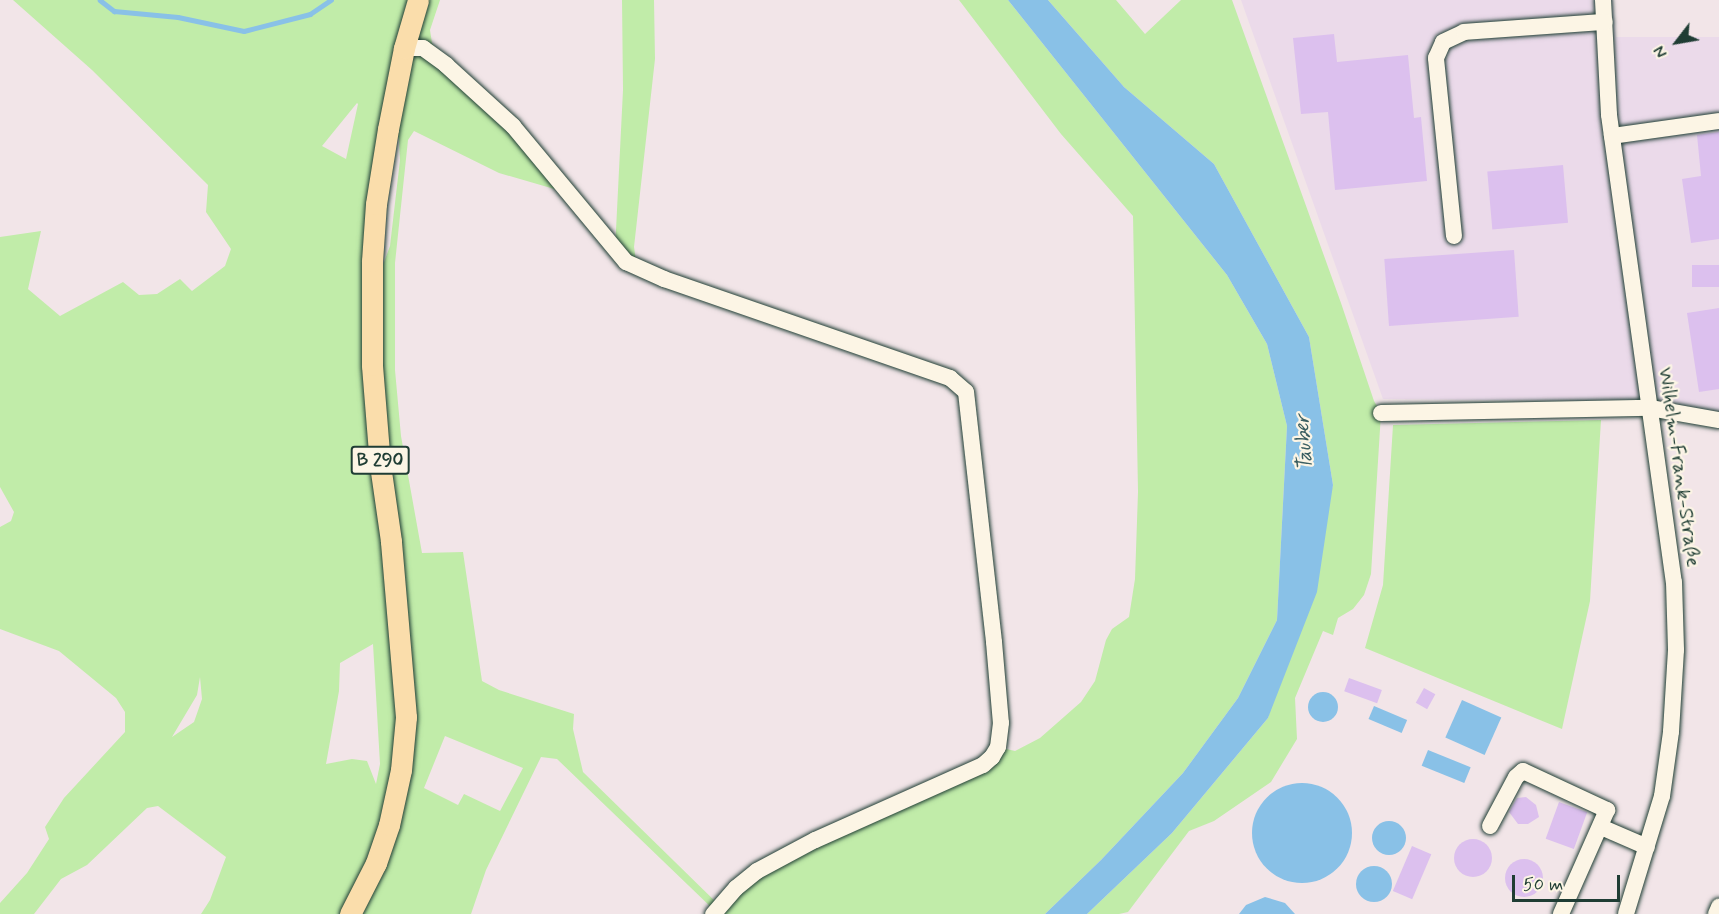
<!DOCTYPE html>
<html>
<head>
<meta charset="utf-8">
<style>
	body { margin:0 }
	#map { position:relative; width:1719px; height:914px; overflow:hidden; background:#f2e5e8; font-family:Mynerve,sans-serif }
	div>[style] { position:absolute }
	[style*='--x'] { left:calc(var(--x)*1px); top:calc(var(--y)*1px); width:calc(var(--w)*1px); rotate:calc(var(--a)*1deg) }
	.built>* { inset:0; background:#ebdaea }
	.green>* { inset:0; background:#c1eca9 }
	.water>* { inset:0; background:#89c1e7; transform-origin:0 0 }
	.round { border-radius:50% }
	.stream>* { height:4.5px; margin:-2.25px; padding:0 2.25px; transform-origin:2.25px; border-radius:2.25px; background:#89c1e7 }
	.building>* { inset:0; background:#dcc0ee; transform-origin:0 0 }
	.roads { filter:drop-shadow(0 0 2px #1f3d34) drop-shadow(0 0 2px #1f3d34) }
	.minor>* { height:16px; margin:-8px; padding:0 8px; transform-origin:8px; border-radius:8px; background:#fcf5e5 }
	.major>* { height:21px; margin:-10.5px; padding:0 10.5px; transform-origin:10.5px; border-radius:10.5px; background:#faddab }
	span { translate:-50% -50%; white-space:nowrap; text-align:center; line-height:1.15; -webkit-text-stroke:4.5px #fcf5e5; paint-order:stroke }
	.shield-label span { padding:2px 4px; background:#fcf5e5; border:2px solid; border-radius:4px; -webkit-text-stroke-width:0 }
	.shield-label { font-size:18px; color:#1f3d34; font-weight:700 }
	.street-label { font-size:20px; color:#1f3d34 }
	.water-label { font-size:21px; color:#3a5e61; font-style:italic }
	.north { position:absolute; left:1647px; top:12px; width:60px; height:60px; -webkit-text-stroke:4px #fcf5e5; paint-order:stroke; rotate:239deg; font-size:16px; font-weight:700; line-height:24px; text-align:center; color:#1f3d34 }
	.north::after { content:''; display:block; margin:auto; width:21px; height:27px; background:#1f3d34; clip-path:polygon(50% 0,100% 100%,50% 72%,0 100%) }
	.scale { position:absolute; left:1512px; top:875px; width:108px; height:27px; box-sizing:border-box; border:3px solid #1f3d34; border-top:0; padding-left:8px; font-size:18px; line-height:21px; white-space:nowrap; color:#1f3d34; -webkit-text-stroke:4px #fcf5e5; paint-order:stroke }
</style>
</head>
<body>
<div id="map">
	<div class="built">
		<div style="clip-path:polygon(1241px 0,1613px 0,1616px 37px,1719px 37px,1719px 415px,1664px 402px,1383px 399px)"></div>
	</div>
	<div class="green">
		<div style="clip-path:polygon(evenodd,13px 0,440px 0,430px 30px,432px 43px,446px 65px,568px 193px,499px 173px,414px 131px,408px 140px,395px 263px,395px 370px,401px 436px,422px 553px,463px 552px,482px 681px,499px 690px,574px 714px,573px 729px,583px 772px,720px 906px,736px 888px,957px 777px,998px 747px,1015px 751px,1040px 738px,1081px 702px,1095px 681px,1106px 640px,1112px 629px,1129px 617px,1135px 579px,1138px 492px,1133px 216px,1061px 134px,959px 0,1008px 0,1227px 275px,1267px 344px,1287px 426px,1277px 620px,1238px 698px,1183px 773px,1101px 860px,1045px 914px,713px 914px,715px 911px,557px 759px,541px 757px,486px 870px,471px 914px,201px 914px,210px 900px,226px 857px,158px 806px,147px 808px,87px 865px,61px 879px,34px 914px,0 914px,0 903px,27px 873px,49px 839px,45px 827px,64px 798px,125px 732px,125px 712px,116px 698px,59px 651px,0 629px,0 527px,11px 521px,14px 512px,0 487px,0 237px,41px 231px,28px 289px,60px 316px,123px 282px,139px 295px,157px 294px,180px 279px,192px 291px,225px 266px,231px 249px,206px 212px,208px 185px,92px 70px,13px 0,357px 103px,358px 104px,346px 159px,322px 146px,357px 103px,13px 0,391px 113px,399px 140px,400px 160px,390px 246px,380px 273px,391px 113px,13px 0,373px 644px,380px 764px,376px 784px,367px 761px,352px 759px,326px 764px,339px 691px,340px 663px,373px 644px,13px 0,200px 677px,202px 699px,194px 722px,172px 737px,197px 695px,200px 677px,13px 0,445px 736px,523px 768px,500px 811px,464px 794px,458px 805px,424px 788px,445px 736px)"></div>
		<div style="clip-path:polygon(622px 0,654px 0,655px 59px,634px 247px,637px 268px,615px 250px,623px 90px)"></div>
		<div style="clip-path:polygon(1048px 0,1116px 0,1145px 34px,1181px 0,1232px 0,1341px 303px,1374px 401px,1381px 413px,1371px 574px,1364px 595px,1353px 609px,1338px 618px,1333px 635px,1323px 631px,1295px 698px,1297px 739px,1271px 782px,1214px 821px,1189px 831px,1128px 912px,1119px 914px,1087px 914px,1172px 833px,1268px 718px,1333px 485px,1309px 337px,1214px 164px,1124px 87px)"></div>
		<div style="clip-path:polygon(1601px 420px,1590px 601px,1562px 729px,1365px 648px,1383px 585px,1393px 425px)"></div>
	</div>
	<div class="water">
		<div style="clip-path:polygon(1008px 0,1048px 0,1124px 87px,1214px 164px,1309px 337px,1333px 485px,1317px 592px,1268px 718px,1172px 833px,1087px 914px,1045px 914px,1101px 860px,1183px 773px,1238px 698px,1277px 620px,1287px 426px,1267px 344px,1227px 275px)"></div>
		<div class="round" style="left:1308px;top:692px;width:30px;height:30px"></div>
		<div style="left:1462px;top:700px;width:43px;height:41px;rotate:24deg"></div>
		<div style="left:1374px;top:706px;width:36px;height:14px;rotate:23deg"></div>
		<div style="left:1428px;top:750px;width:46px;height:17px;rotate:22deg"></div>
		<div class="round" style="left:1252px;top:783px;width:100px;height:100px"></div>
		<div class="round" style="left:1372px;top:821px;width:34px;height:34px"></div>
		<div class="round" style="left:1356px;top:866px;width:36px;height:36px"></div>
		<div style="clip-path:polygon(1265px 897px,1285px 903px,1295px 914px,1239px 914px,1246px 905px)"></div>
	</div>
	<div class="stream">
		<div style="--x:100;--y:0;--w:18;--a:38"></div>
		<div style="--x:114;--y:11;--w:64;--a:5.4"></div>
		<div style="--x:178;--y:17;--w:67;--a:12"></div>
		<div style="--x:244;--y:31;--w:68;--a:-14.4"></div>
		<div style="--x:310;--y:14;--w:25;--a:-34"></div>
	</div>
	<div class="building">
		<div style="clip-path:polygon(1334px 34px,1337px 62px,1408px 55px,1414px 118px,1421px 117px,1427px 181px,1335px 190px,1328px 112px,1301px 114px,1293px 38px)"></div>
		<div style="clip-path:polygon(1719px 132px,1719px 239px,1691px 243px,1682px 179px,1701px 176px,1697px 135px)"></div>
		<div style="left:1563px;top:165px;width:58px;height:76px;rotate:85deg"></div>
		<div style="left:1514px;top:250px;width:67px;height:130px;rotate:86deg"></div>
		<div style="left:1719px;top:265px;width:22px;height:27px;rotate:90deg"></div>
		<div style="clip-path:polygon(1719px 308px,1719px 389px,1699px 392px,1687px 313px)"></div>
		<div style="left:1349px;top:678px;width:35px;height:14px;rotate:20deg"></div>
		<div style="left:1424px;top:688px;width:13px;height:17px;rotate:29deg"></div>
		<div style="clip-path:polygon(1526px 797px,1536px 805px,1539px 817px,1528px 824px,1518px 824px,1509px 812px,1517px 798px)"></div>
		<div style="left:1559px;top:802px;width:30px;height:39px;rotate:20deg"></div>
		<div class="round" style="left:1454px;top:839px;width:38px;height:38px"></div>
		<div style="left:1412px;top:846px;width:21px;height:49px;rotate:23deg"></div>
		<div class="round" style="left:1505px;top:859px;width:38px;height:38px"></div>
	</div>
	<div class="roads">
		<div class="minor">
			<div style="--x:1603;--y:0;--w:115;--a:87"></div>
			<div style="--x:1609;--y:115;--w:472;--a:82.1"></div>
			<div style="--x:1674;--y:582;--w:68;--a:88.3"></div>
			<div style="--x:1676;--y:650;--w:82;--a:93.5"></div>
			<div style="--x:1671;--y:732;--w:65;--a:98"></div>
			<div style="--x:1662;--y:796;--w:123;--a:107"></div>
			<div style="--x:404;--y:48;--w:19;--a:0"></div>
			<div style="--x:423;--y:48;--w:29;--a:36"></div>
			<div style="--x:446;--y:65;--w:91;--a:42.3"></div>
			<div style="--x:513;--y:126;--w:177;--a:50.3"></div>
			<div style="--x:626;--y:262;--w:42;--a:24.1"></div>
			<div style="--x:664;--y:279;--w:303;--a:19.1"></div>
			<div style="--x:950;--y:378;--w:21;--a:41"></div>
			<div style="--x:966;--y:392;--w:252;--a:83.6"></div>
			<div style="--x:994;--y:642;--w:81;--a:85.1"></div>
			<div style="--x:1001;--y:723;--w:24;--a:97"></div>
			<div style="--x:998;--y:747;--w:12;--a:121"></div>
			<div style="--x:992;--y:757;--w:12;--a:138"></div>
			<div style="--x:983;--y:765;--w:184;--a:155.9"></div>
			<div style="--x:815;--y:840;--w:66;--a:151.9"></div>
			<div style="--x:757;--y:871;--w:27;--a:141"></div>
			<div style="--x:736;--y:888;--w:35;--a:131"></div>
			<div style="--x:1612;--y:136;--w:108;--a:-8"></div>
			<div style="--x:1454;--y:236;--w:179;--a:-95.8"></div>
			<div style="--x:1436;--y:58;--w:17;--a:-66"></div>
			<div style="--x:1443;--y:42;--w:23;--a:-25"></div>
			<div style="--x:1464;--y:32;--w:141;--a:-4.1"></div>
			<div style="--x:1381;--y:413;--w:269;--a:-1.1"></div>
			<div style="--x:1650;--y:408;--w:70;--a:9.9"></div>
			<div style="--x:1490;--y:826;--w:55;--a:-62"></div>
			<div style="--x:1516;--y:777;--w:9;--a:-41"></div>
			<div style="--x:1523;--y:771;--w:93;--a:24.9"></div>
			<div style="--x:1607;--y:810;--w:114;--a:113.9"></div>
			<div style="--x:1601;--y:827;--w:50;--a:23.5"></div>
			<div style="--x:1716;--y:914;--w:8;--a:-67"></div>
		</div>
		<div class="major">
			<div style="--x:350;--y:914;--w:57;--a:-63"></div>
			<div style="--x:376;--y:863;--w:40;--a:-71.1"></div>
			<div style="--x:389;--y:825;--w:56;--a:-77.7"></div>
			<div style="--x:401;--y:770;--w:53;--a:-84.6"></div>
			<div style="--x:406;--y:717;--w:177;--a:-94.9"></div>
			<div style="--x:391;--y:541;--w:77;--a:-98.2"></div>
			<div style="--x:380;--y:465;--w:100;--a:-94.6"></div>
			<div style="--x:372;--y:365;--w:104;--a:-90"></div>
			<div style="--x:372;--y:261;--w:57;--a:-86"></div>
			<div style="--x:376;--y:204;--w:76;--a:-80.9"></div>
			<div style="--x:388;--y:129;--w:83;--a:-78.8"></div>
			<div style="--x:404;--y:48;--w:50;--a:-73.7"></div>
		</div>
	</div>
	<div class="shield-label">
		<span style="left:380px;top:460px">B 290</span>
	</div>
	<div class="street-label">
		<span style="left:1679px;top:467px;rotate:82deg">Wilhelm-Frank-Straße</span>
	</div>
	<div class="water-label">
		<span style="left:1304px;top:443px;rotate:-93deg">Tauber</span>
	</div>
	<div class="north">N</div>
	<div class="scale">50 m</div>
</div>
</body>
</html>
